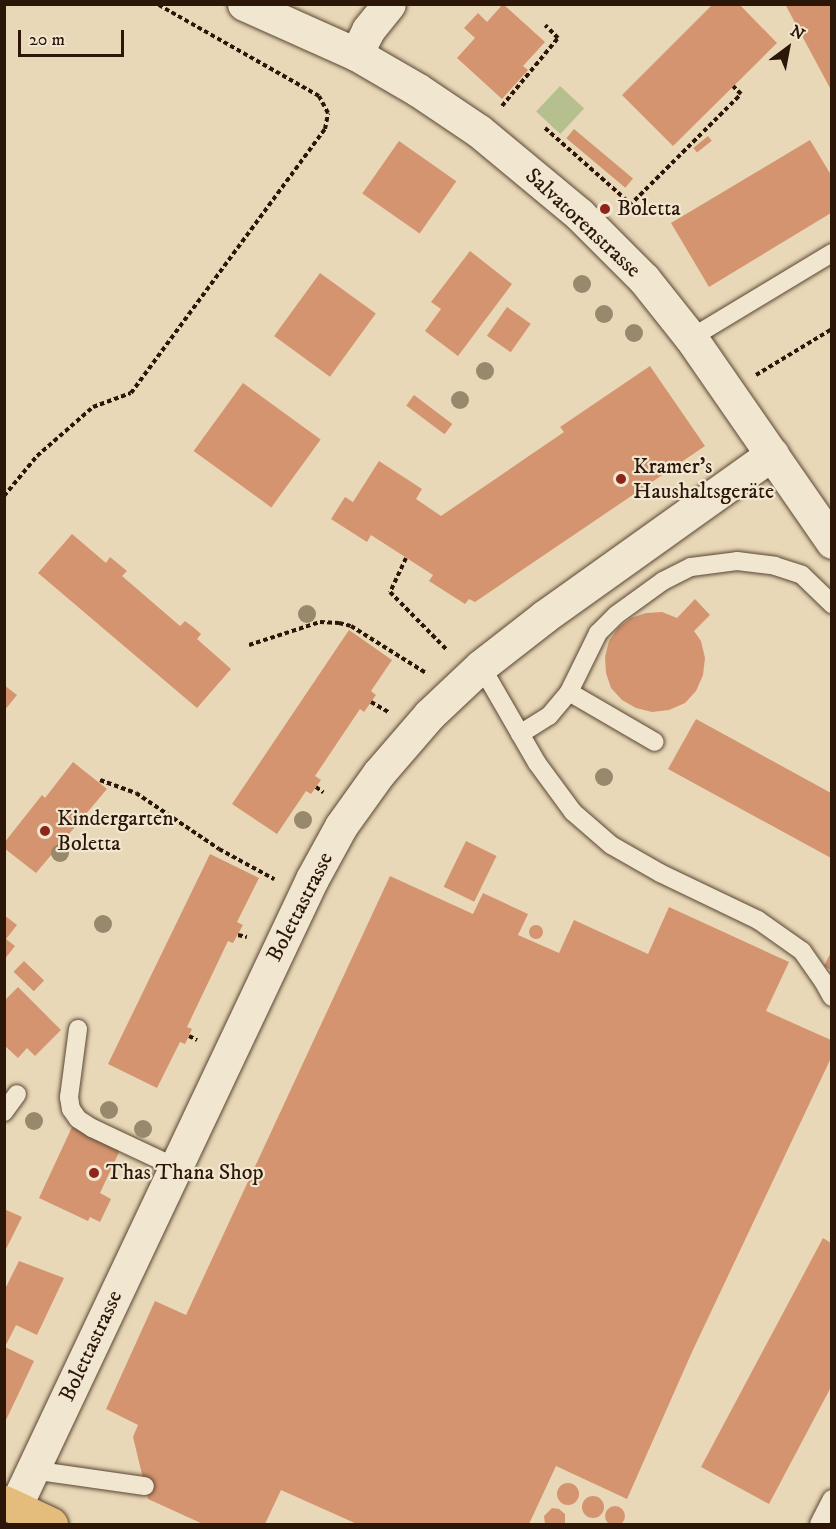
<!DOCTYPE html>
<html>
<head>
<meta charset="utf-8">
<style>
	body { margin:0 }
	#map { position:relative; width:836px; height:1529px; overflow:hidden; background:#e9d8b7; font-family:"IM FELL DW Pica",serif }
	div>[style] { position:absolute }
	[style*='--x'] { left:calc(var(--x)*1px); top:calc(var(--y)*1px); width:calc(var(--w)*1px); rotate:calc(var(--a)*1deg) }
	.green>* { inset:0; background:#b6bf8e; transform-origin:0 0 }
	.building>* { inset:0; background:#d4946f; transform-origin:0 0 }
	.round { border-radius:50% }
	.path>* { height:4px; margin-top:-2px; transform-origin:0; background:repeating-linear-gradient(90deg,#2b1608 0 4.5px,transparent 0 7.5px) }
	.roads { filter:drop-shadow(0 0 2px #5a4634) drop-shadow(0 0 2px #5a4634) }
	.service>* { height:18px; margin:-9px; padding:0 9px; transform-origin:9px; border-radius:9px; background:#f1e6d0 }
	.minor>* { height:33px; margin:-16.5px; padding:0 16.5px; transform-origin:16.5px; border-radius:16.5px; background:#f1e6d0 }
	.primary>* { height:33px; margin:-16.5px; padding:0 16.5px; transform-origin:16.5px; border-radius:16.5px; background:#e4bc7c }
	.trees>* { width:18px; height:18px; margin:-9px; border-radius:50%; background:#98896d }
	.dots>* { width:16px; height:16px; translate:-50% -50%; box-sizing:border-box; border:3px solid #f1e6d0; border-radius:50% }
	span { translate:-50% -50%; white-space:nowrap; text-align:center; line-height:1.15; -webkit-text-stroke:4.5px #f1e6d0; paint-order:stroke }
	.poi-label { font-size:22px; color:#2b1608 }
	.left { translate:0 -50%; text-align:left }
	.street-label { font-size:22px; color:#2b1608 }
	.frame { position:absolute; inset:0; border:6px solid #2b1608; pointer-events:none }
	.north { position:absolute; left:758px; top:18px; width:60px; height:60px; -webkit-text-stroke:4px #f1e6d0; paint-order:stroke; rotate:32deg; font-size:16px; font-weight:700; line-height:24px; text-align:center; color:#2b1608 }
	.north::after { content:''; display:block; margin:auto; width:21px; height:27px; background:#2b1608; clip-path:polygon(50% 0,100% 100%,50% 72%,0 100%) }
	.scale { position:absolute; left:18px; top:30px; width:106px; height:27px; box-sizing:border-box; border:3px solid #2b1608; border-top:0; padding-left:8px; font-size:18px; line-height:21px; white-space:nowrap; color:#2b1608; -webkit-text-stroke:4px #f1e6d0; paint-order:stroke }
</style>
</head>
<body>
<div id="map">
	<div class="green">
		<div style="left:560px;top:86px;width:33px;height:35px;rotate:43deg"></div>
	</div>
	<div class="building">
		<div style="clip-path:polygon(503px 4px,545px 42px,523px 66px,528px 70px,502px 99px,457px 58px,475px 38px,464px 28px,478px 13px,487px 22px)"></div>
		<div style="clip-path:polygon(713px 4px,739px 4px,777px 43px,673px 146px,622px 95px)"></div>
		<div style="clip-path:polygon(785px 4px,831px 4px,831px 90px)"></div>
		<div style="left:574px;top:129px;width:77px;height:12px;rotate:40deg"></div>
		<div style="left:708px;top:136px;width:6px;height:19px;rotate:51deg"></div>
		<div style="clip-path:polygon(810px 140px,831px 175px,831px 213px,709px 287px,671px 223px)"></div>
		<div style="left:399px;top:141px;width:70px;height:64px;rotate:35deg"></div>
		<div style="clip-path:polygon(470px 251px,512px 284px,458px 356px,425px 331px,441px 309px,431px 302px)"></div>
		<div style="left:320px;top:273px;width:69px;height:78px;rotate:36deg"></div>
		<div style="left:507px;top:307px;width:29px;height:35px;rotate:35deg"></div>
		<div style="clip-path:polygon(650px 366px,705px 446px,475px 602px,469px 599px,465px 604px,429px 581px,433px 575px,371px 535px,367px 542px,331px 519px,345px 497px,353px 502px,379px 461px,422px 489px,416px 499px,441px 516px,564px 432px,560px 427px)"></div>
		<div style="left:243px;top:383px;width:96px;height:84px;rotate:36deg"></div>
		<div style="left:414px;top:395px;width:48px;height:13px;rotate:37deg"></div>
		<div style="clip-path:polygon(72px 534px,106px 563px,110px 557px,127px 571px,122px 576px,180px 626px,185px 621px,193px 627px,201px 634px,197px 639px,231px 669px,197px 708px,38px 573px)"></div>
		<div style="clip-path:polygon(695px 599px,710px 615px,694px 631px,701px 641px,705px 658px,703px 675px,696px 691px,685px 703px,669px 710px,652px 712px,636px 708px,622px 700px,611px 688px,606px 673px,605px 657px,609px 641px,618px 628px,631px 618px,646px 613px,662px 612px,677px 618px)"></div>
		<div style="clip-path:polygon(349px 630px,392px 660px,371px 691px,376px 695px,364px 712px,360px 709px,315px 776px,321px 780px,311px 794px,306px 791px,277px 834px,232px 804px)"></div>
		<div style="clip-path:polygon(4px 685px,17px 695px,4px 711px)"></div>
		<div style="clip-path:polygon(696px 719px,831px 793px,831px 858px,668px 769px)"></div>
		<div style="clip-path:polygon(73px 762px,107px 789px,36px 873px,4px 848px,4px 843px,42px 795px,45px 798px)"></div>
		<div style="left:466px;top:841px;width:34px;height:51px;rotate:26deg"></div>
		<div style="clip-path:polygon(210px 854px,259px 878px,237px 922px,243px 925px,233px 943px,228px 941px,187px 1027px,192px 1029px,185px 1044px,180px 1042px,157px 1088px,108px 1064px)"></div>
		<div style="clip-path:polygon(390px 876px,473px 914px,483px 893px,528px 914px,518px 935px,559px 953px,574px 920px,648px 954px,669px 907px,789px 962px,766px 1011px,831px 1040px,831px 1058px,692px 1352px,627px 1499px,556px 1466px,529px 1524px,357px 1524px,281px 1490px,265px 1524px,203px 1524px,148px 1499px,133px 1437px,138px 1425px,106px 1409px,155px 1301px,186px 1315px)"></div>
		<div style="clip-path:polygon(4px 915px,17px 925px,6px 939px,15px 946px,4px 960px)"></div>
		<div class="round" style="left:529px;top:925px;width:14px;height:14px"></div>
		<div style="clip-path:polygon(831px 952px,831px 970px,824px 966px)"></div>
		<div style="left:24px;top:961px;width:28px;height:15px;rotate:44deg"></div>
		<div style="clip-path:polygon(18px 987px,61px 1030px,35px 1056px,27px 1048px,18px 1058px,4px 1045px,4px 1001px)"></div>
		<div style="clip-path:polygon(72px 1127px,120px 1150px,100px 1193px,111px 1199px,100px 1222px,90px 1217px,88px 1221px,39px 1198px)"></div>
		<div style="clip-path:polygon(4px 1209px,22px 1217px,4px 1253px)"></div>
		<div style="clip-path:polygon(823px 1238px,831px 1243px,831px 1387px,769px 1504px,701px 1467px)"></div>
		<div style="clip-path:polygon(19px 1261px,64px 1278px,37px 1335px,16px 1325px,5px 1347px,34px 1361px,6px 1420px,4px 1419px,4px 1291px)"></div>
		<div class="round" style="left:557px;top:1483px;width:22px;height:22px"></div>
		<div class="round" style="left:582px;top:1496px;width:22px;height:22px"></div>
		<div class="round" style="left:605px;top:1506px;width:20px;height:20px"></div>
		<div style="clip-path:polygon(552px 1508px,559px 1509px,565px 1514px,565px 1524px,545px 1524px,544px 1516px)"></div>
	</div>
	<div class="path">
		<div style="--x:502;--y:106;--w:88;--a:-50.5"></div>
		<div style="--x:558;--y:38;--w:18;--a:-135"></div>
		<div style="--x:545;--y:128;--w:115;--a:41.5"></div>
		<div style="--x:624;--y:211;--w:165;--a:-45"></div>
		<div style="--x:741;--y:94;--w:11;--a:-135"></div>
		<div style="--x:756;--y:375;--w:89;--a:-31.2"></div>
		<div style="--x:4;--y:496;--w:52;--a:-50.5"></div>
		<div style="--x:37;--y:456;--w:74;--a:-41.2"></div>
		<div style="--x:93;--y:407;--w:40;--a:-20.2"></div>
		<div style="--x:131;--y:393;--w:328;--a:-53.7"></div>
		<div style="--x:325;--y:129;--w:16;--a:-79"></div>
		<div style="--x:328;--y:113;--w:19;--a:-118"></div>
		<div style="--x:319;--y:96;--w:186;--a:-150.4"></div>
		<div style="--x:406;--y:558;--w:38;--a:115"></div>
		<div style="--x:390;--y:592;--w:81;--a:45.5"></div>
		<div style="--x:249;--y:645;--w:75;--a:-17.9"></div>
		<div style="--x:320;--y:622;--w:19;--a:3"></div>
		<div style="--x:339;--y:623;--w:12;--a:14"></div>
		<div style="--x:351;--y:626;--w:89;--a:32.1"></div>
		<div style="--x:371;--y:702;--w:20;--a:30"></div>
		<div style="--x:100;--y:780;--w:38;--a:20"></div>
		<div style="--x:136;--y:793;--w:100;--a:34"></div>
		<div style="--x:219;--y:849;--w:63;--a:28.6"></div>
		<div style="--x:316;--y:787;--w:9;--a:36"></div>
		<div style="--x:238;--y:935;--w:9;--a:13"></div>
		<div style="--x:189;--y:1036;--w:9;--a:27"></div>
	</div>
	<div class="roads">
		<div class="service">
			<div style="--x:691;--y:338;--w:165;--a:-31.1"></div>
			<div style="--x:481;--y:666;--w:112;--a:60"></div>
			<div style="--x:537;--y:763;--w:61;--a:53.7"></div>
			<div style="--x:573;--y:812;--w:50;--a:41"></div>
			<div style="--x:611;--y:845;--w:56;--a:29.7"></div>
			<div style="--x:660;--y:873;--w:109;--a:25.6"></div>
			<div style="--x:758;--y:920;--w:54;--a:35.2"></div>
			<div style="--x:802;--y:951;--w:37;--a:55"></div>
			<div style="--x:823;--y:981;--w:18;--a:61"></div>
			<div style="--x:569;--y:692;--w:99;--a:30.2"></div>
			<div style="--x:520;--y:734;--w:34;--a:-32"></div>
			<div style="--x:549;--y:716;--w:31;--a:-50"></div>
			<div style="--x:569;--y:692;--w:66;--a:-63.8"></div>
			<div style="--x:598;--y:633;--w:25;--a:-45"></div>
			<div style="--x:616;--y:615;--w:58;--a:-35.9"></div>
			<div style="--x:663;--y:581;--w:31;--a:-27"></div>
			<div style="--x:691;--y:567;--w:46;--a:-7.4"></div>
			<div style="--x:737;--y:561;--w:38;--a:7"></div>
			<div style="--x:775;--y:566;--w:28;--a:18"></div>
			<div style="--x:802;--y:575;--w:42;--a:44"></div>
			<div style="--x:78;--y:1029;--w:69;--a:97.5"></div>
			<div style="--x:69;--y:1097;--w:12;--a:81"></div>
			<div style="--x:71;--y:1109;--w:12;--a:55"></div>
			<div style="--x:78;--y:1119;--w:17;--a:33"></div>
			<div style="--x:92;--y:1128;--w:92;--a:25.2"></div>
			<div style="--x:4;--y:1112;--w:22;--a:-54"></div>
			<div style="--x:32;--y:1470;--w:114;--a:8.1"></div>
			<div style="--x:819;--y:1524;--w:28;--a:-63"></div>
		</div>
		<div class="minor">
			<div style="--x:244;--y:4;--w:123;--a:24.1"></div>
			<div style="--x:356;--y:54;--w:72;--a:30.1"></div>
			<div style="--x:418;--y:90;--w:73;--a:33.9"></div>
			<div style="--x:479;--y:131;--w:130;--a:39.7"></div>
			<div style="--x:579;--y:214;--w:92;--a:45"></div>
			<div style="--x:644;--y:279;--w:75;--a:51.5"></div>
			<div style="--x:691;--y:338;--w:248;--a:55.3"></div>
			<div style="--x:356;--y:54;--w:27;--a:-63"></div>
			<div style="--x:368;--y:30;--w:33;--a:-51"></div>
			<div style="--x:15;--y:1507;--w:695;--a:-64.69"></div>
			<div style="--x:312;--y:879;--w:60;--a:-61.3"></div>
			<div style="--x:341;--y:826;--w:65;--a:-54.4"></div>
			<div style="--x:379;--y:773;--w:77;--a:-49.2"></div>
			<div style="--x:429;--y:715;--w:71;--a:-43.3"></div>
			<div style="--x:481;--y:666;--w:81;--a:-38"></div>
			<div style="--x:545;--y:616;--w:279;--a:-35.5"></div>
		</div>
		<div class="primary">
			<div style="--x:4;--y:1502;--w:52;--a:25.1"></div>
		</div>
	</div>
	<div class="trees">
		<div style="left:582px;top:284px"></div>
		<div style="left:604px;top:314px"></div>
		<div style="left:634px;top:333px"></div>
		<div style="left:485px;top:371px"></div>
		<div style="left:460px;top:400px"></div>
		<div style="left:307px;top:614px"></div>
		<div style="left:604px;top:777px"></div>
		<div style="left:303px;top:820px"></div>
		<div style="left:60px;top:853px"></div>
		<div style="left:103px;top:924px"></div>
		<div style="left:109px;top:1110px"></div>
		<div style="left:34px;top:1121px"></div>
		<div style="left:143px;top:1129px"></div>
	</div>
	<div class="dots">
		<div style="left:605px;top:209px;background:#8f2418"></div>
		<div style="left:621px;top:479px;background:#8f2418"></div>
		<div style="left:45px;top:831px;background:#8f2418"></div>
		<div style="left:94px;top:1173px;background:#8f2418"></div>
	</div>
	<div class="poi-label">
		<span class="left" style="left:617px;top:209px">Boletta</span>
		<span class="left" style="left:633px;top:479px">Kramer's<br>Haushaltsgeräte</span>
		<span class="left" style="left:57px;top:831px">Kindergarten<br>Boletta</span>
		<span class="left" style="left:106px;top:1173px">Thas Thana Shop</span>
	</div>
	<div class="street-label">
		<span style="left:583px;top:223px;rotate:43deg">Salvatorenstrasse</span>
		<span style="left:300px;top:907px;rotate:-63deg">Bolettastrasse</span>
		<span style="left:91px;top:1346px;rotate:-65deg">Bolettastrasse</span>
	</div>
	<div class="frame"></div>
	<div class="north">N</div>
	<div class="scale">20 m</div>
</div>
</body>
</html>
